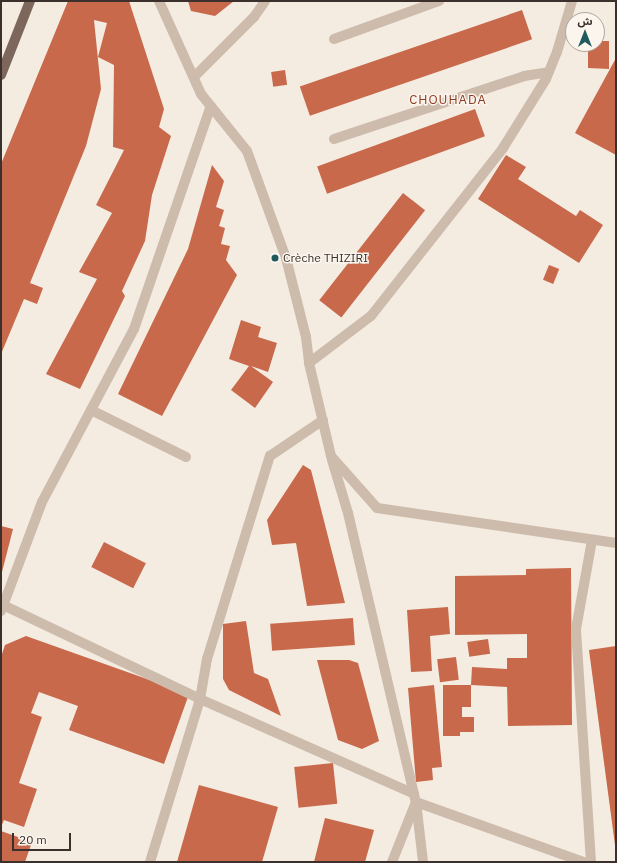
<!DOCTYPE html>
<html>
<head>
<meta charset="utf-8">
<style>
	body { margin:0 }
	#map { position:relative; width:617px; height:863px; overflow:hidden; background:#f4ebe1; font-family:"IBM Plex Sans","Noto Sans Arabic",sans-serif }
	div>[style] { position:absolute }
	[style*='--x'] { left:calc(var(--x)*1px); top:calc(var(--y)*1px); width:calc(var(--w)*1px); rotate:calc(var(--a)*1deg) }
	.building>* { inset:0; background:#c8694b; transform-origin:0 0 }
	.minor>* { height:10px; margin:-5px; padding:0 5px; transform-origin:5px; border-radius:5px; background:#cdbbac }
	.major>* { height:10px; margin:-5px; padding:0 5px; transform-origin:5px; border-radius:5px; background:#7d675c }
	.dots>* { width:11px; height:11px; translate:-50% -50%; box-sizing:border-box; border:2px solid #fbf5ee; border-radius:50% }
	span { translate:-50% -50%; white-space:nowrap; text-align:center; line-height:1.15; -webkit-text-stroke:3px #fbf5ee; paint-order:stroke }
	.poi-label { font-size:12px; color:#3b302b }
	.left { translate:0 -50%; text-align:left }
	.neighbourhood-label { font-size:13px; color:#8c3b22; letter-spacing:1px }
	.frame { position:absolute; inset:0; border:2px solid #3b302b; pointer-events:none }
	.north { position:absolute; left:565px; top:12px; width:40px; height:40px; box-sizing:border-box; background:#fbf5ee; border:1px solid #aea6a0; border-radius:50%; rotate:0deg; font-size:11px; font-weight:700; line-height:16px; text-align:center; color:#3b302b }
	.north::after { content:''; display:block; margin:auto; width:14px; height:18px; background:#1f5a5e; clip-path:polygon(50% 0,100% 100%,50% 72%,0 100%) }
	.scale { position:absolute; left:12px; top:833px; width:59px; height:18px; box-sizing:border-box; border:2px solid #3b302b; border-top:0; padding-left:5px; font-size:12px; line-height:14px; white-space:nowrap; color:#3b302b; -webkit-text-stroke:3px #fbf5ee; paint-order:stroke }
</style>
</head>
<body>
<div id="map">
	<div class="building">
		<div style="clip-path:polygon(68px 1px,129px 1px,164px 109px,159px 127px,171px 136px,152px 195px,145px 241px,122px 291px,125px 296px,80px 389px,46px 374px,97px 279px,79px 272px,112px 213px,96px 205px,124px 150px,113px 147px,114px 65px,98px 57px,107px 23px,94px 20px,101px 89px,86px 146px,30px 283px,43px 288px,37px 304px,24px 299px,1px 354px,1px 164px)"></div>
		<div style="clip-path:polygon(188px 1px,234px 1px,215px 16px,191px 11px)"></div>
		<div style="left:522px;top:10px;width:31px;height:235px;rotate:71deg"></div>
		<div style="clip-path:polygon(597px 41px,609px 41px,609px 69px,588px 68px,588px 44px,597px 44px)"></div>
		<div style="clip-path:polygon(616px 58px,616px 155px,575px 133px)"></div>
		<div style="left:285px;top:70px;width:15px;height:14px;rotate:82deg"></div>
		<div style="left:475px;top:109px;width:29px;height:168px;rotate:70deg"></div>
		<div style="clip-path:polygon(506px 155px,526px 167px,518px 179px,576px 216px,580px 210px,603px 225px,579px 263px,478px 199px)"></div>
		<div style="clip-path:polygon(212px 165px,224px 181px,216px 207px,224px 210px,219px 226px,225px 228px,221px 244px,230px 246px,226px 260px,237px 275px,162px 416px,118px 394px,188px 249px)"></div>
		<div style="left:403px;top:193px;width:28px;height:136px;rotate:38deg"></div>
		<div style="left:549px;top:265px;width:11px;height:16px;rotate:22deg"></div>
		<div style="clip-path:polygon(241px 320px,261px 327px,258px 337px,277px 343px,268px 372px,251px 366px,273px 382px,255px 408px,231px 390px,249px 366px,229px 359px)"></div>
		<div style="clip-path:polygon(303px 465px,311px 470px,345px 603px,307px 606px,296px 543px,272px 545px,267px 520px)"></div>
		<div style="clip-path:polygon(1px 526px,13px 529px,2px 572px,1px 572px)"></div>
		<div style="left:104px;top:542px;width:47px;height:28px;rotate:27deg"></div>
		<div style="clip-path:polygon(571px 568px,572px 725px,508px 726px,507px 687px,471px 685px,472px 667px,507px 669px,507px 658px,527px 658px,527px 634px,455px 635px,455px 576px,526px 575px,526px 569px)"></div>
		<div style="clip-path:polygon(448px 607px,450px 634px,430px 636px,432px 671px,411px 672px,407px 610px)"></div>
		<div style="left:353px;top:618px;width:27px;height:83px;rotate:86deg"></div>
		<div style="clip-path:polygon(246px 621px,254px 673px,268px 679px,281px 716px,229px 690px,223px 679px,223px 624px)"></div>
		<div style="clip-path:polygon(26px 636px,189px 694px,164px 764px,69px 730px,78px 706px,39px 692px,31px 713px,42px 717px,19px 783px,37px 789px,24px 827px,4px 820px,1px 827px,1px 657px,5px 645px)"></div>
		<div style="left:488px;top:639px;width:15px;height:21px;rotate:82deg"></div>
		<div style="clip-path:polygon(616px 646px,616px 845px,615px 845px,589px 650px)"></div>
		<div style="left:456px;top:657px;width:23px;height:19px;rotate:83deg"></div>
		<div style="clip-path:polygon(317px 660px,349px 660px,358px 663px,379px 741px,362px 749px,338px 740px)"></div>
		<div style="clip-path:polygon(434px 685px,442px 767px,432px 768px,433px 780px,416px 782px,408px 688px)"></div>
		<div style="clip-path:polygon(443px 685px,471px 685px,471px 707px,462px 707px,462px 717px,474px 717px,474px 732px,460px 732px,460px 736px,443px 736px)"></div>
		<div style="left:333px;top:763px;width:41px;height:39px;rotate:84deg"></div>
		<div style="clip-path:polygon(199px 785px,278px 807px,262px 862px,177px 862px)"></div>
		<div style="clip-path:polygon(325px 818px,374px 830px,365px 862px,314px 862px)"></div>
		<div style="clip-path:polygon(1px 831px,32px 842px,25px 862px,1px 862px)"></div>
	</div>
	<div class="minor">
		<div style="--x:159;--y:1;--w:102;--a:65.7"></div>
		<div style="--x:201;--y:94;--w:73;--a:51.1"></div>
		<div style="--x:247;--y:151;--w:114;--a:70"></div>
		<div style="--x:286;--y:258;--w:81;--a:75.8"></div>
		<div style="--x:306;--y:337;--w:26;--a:83"></div>
		<div style="--x:309;--y:363;--w:96;--a:76.7"></div>
		<div style="--x:331;--y:456;--w:69;--a:48.5"></div>
		<div style="--x:377;--y:508;--w:242;--a:8.3"></div>
		<div style="--x:334;--y:39;--w:112;--a:-19.9"></div>
		<div style="--x:194;--y:77;--w:85;--a:-45"></div>
		<div style="--x:254;--y:17;--w:19;--a:-55"></div>
		<div style="--x:334;--y:139;--w:200;--a:-18.3"></div>
		<div style="--x:524;--y:76;--w:25;--a:-9"></div>
		<div style="--x:309;--y:363;--w:78;--a:-37.2"></div>
		<div style="--x:371;--y:316;--w:214;--a:-51.8"></div>
		<div style="--x:503;--y:148;--w:81;--a:-58.1"></div>
		<div style="--x:546;--y:79;--w:29;--a:-68"></div>
		<div style="--x:557;--y:52;--w:53;--a:-73.6"></div>
		<div style="--x:91;--y:410;--w:106;--a:26.3"></div>
		<div style="--x:332;--y:460;--w:55;--a:73.2"></div>
		<div style="--x:348;--y:513;--w:297;--a:76.8"></div>
		<div style="--x:416;--y:802;--w:60;--a:83.3"></div>
		<div style="--x:3;--y:605;--w:218;--a:25.5"></div>
		<div style="--x:200;--y:699;--w:234;--a:23.9"></div>
		<div style="--x:1;--y:611;--w:116;--a:-69.4"></div>
		<div style="--x:42;--y:502;--w:196;--a:-62"></div>
		<div style="--x:134;--y:329;--w:236;--a:-71"></div>
		<div style="--x:150;--y:862;--w:170;--a:-72.9"></div>
		<div style="--x:200;--y:699;--w:41;--a:-80.1"></div>
		<div style="--x:207;--y:659;--w:213;--a:-72.8"></div>
		<div style="--x:270;--y:456;--w:64;--a:-34.2"></div>
		<div style="--x:392;--y:862;--w:65;--a:-68.2"></div>
		<div style="--x:416;--y:802;--w:178;--a:19.7"></div>
		<div style="--x:591;--y:862;--w:233;--a:-93.7"></div>
		<div style="--x:576;--y:629;--w:90;--a:-79.8"></div>
	</div>
	<div class="major">
		<div style="--x:1;--y:75;--w:79;--a:-68.6"></div>
	</div>
	<div class="dots">
		<div style="left:275px;top:258px;background:#1f5a5e"></div>
	</div>
	<div class="poi-label">
		<span class="left" style="left:283px;top:258px">Crèche THIZIRI</span>
	</div>
	<div class="neighbourhood-label">
		<span style="left:448px;top:100px">CHOUHADA</span>
	</div>
	<div class="frame"></div>
	<div class="north">ش</div>
	<div class="scale">20 m</div>
</div>
</body>
</html>
